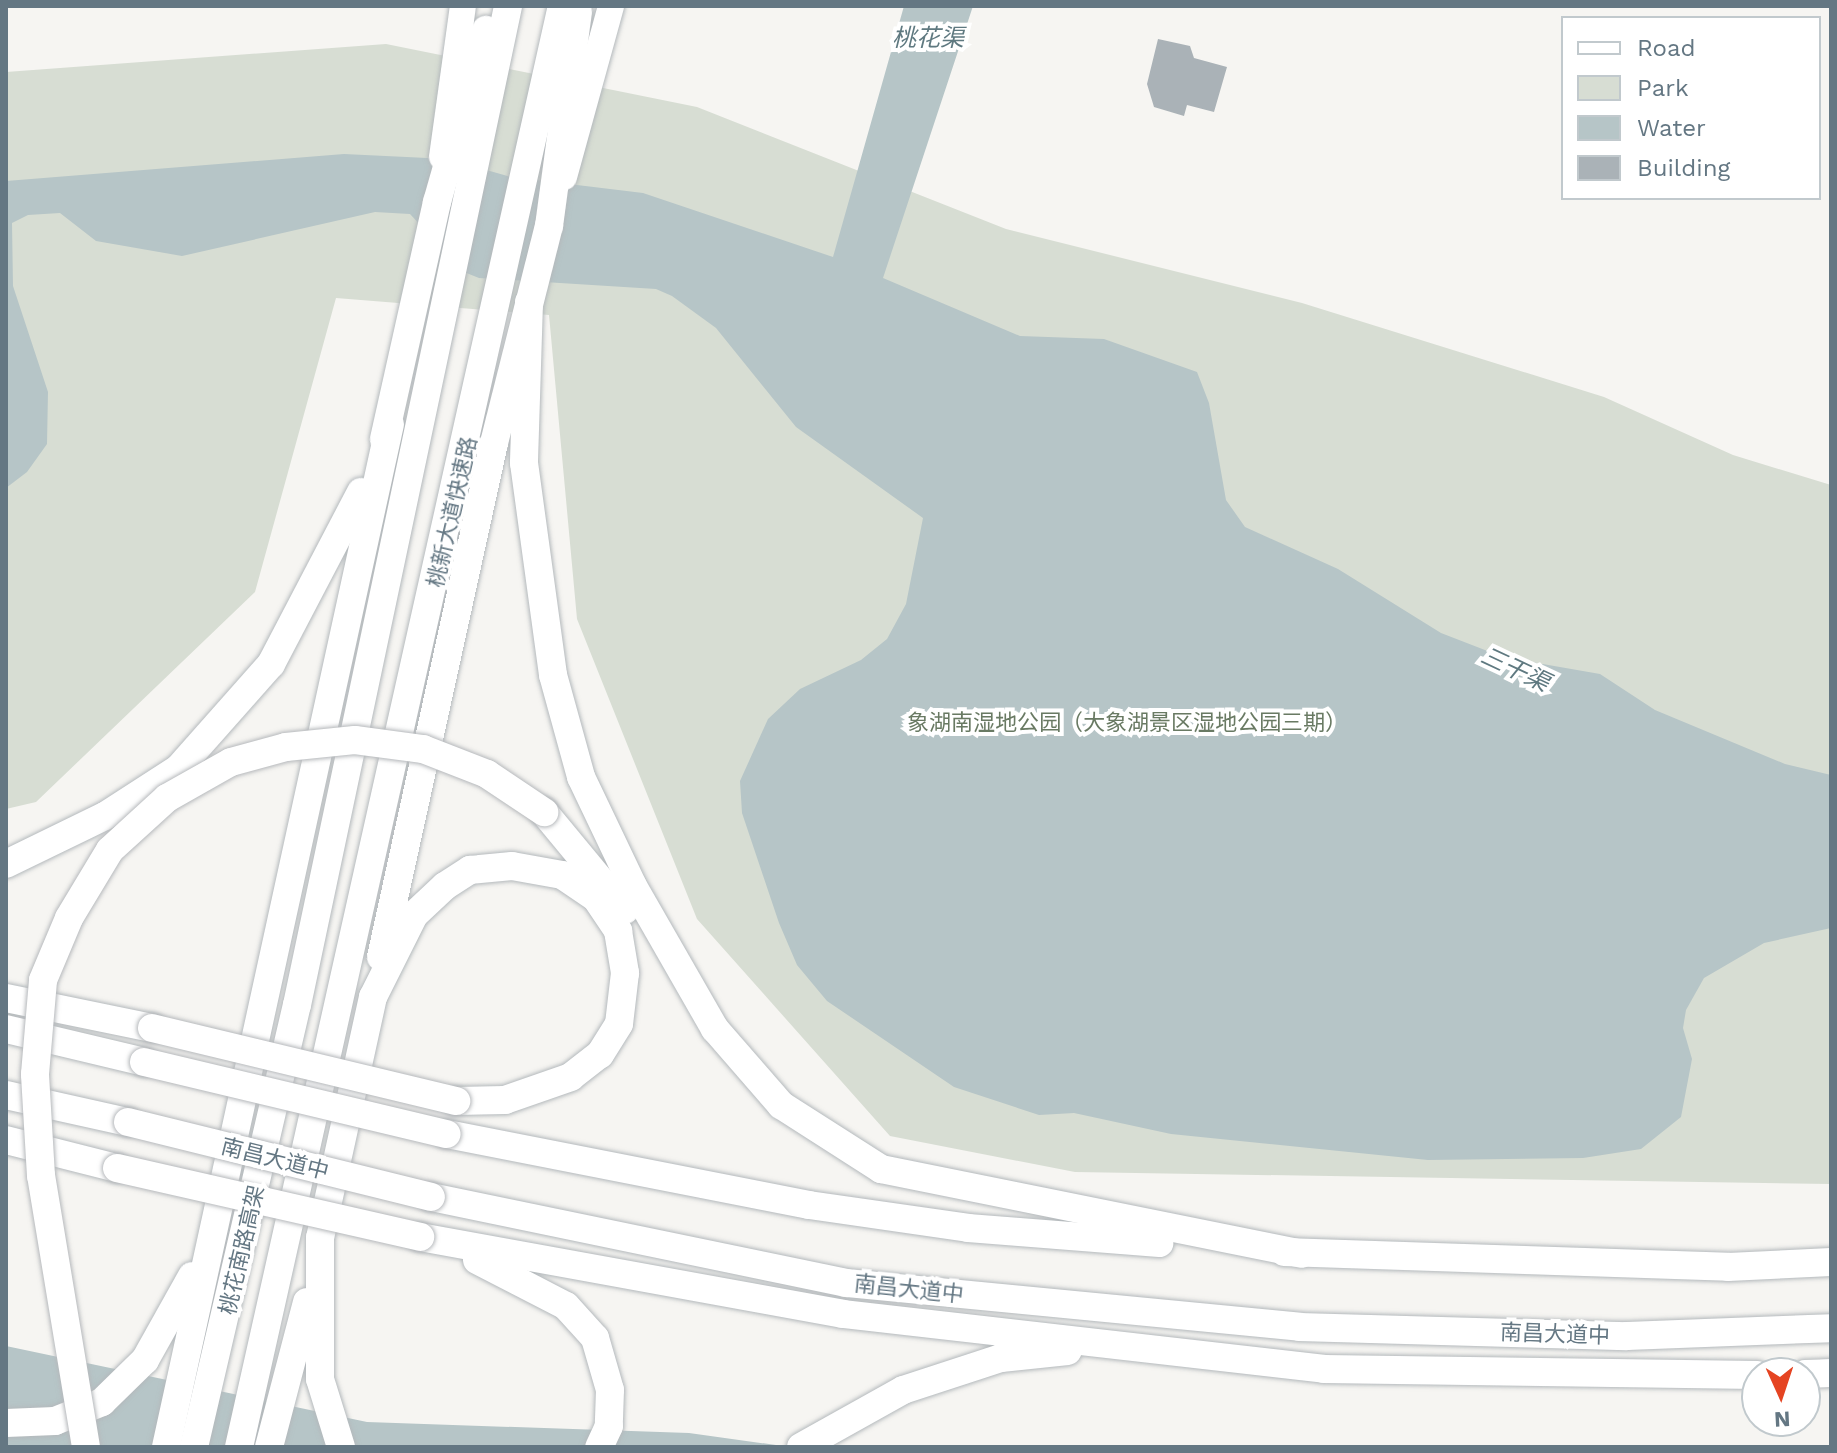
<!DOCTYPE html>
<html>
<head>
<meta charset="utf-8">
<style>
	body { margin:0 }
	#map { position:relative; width:1837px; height:1453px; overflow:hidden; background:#f6f5f2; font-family:"Work Sans","Noto Sans SC",sans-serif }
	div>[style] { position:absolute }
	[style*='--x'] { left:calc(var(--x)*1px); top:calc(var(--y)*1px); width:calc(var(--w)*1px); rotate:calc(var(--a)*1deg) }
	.green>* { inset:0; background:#d7ddd3 }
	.water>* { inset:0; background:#b6c5c7 }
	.building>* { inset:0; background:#aab2b7 }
	.roads { filter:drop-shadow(0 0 2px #b4b9bc) drop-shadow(0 0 2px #b4b9bc) }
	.primary>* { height:26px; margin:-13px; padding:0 13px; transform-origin:13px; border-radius:13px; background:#fff }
	.trunk>* { height:28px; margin:-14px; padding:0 14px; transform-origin:14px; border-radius:14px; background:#fff }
	.bridges { filter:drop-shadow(0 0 2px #b6b9bc) drop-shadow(0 0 2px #b6b9bc) }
	.trunk-bridge>* { height:28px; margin:-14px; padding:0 14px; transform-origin:14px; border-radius:14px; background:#fff }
	span { translate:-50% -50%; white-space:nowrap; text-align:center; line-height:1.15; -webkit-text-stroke:8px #fff; paint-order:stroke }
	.street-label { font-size:22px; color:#647783 }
	.park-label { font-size:22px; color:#697a63 }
	.water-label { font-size:24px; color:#5f7980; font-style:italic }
	.frame { position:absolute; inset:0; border:8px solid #647783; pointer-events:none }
	.legend { position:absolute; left:1561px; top:16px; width:260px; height:184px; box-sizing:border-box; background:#fff; border:2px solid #c1c9cd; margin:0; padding:10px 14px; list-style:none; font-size:24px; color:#647783 }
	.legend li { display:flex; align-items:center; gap:16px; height:40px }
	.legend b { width:40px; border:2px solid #c1c9cd }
	.north { position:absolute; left:1741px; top:1357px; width:80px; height:80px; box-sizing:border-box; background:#fff; border:2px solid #c1c9cd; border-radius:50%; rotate:177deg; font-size:22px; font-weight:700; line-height:32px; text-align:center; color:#647783 }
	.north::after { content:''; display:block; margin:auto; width:28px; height:36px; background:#e54422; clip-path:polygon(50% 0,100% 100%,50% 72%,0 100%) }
</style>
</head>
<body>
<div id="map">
	<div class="green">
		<div style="clip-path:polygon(386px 44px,697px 107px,1006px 229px,1302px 303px,1604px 397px,1733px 455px,1831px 485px,1831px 1184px,1075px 1172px,890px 1136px,697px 919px,577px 619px,549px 315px,336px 298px,255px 592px,36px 802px,6px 809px,6px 72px)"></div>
	</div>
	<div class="water">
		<div style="clip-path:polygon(904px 6px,973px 6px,883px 278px,1020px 336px,1104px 339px,1197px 372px,1209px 403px,1226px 500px,1245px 527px,1338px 569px,1441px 633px,1503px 657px,1600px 674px,1655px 710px,1785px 764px,1831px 775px,1831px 928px,1764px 943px,1704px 978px,1686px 1010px,1683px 1028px,1692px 1059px,1681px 1117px,1641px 1149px,1583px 1158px,1428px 1160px,1171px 1134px,1074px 1113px,1039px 1115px,954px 1087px,827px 1001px,797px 965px,779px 923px,742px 813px,740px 781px,768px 719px,800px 689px,861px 660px,887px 639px,906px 604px,923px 518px,796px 427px,716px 328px,672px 296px,656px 289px,479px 278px,464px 272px,410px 214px,375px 212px,182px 256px,96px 241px,60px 213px,28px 215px,12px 223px,13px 286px,48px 392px,47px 444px,27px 472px,6px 488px,6px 181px,344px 154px,448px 159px,511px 177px,643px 193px,833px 257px)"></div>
		<div style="clip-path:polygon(6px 1346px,367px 1422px,689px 1433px,790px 1447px,6px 1447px)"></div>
	</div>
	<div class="building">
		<div style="clip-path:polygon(1158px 39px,1190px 46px,1194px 58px,1227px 67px,1214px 112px,1187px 105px,1184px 116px,1154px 107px,1147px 84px)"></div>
	</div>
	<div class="roads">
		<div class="primary">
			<div style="--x:442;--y:157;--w:152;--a:-82.1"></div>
			<div style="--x:564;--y:177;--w:177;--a:-74.6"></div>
		</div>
		<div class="trunk">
			<div style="--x:529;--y:302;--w:161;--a:91.8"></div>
			<div style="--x:524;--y:463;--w:214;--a:82.2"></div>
			<div style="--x:553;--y:675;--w:106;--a:74.6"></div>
			<div style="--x:581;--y:777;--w:121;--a:64.5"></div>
			<div style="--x:633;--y:886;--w:165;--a:60.2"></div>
			<div style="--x:715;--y:1029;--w:101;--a:49"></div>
			<div style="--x:781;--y:1105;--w:119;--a:32.6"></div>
			<div style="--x:881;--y:1169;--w:429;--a:11.4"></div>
			<div style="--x:384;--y:439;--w:243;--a:-77.4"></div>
			<div style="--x:437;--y:202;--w:179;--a:-74.1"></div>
			<div style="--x:544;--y:812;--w:127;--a:50.4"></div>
			<div style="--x:6;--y:864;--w:110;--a:-25.9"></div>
			<div style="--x:105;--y:816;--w:87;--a:-32.8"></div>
			<div style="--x:178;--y:769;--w:140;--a:-48.5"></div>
			<div style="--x:271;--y:664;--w:194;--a:-62.4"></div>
			<div style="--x:381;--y:957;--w:526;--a:-77.6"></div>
			<div style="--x:494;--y:443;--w:224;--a:-75.8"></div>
			<div style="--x:549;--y:226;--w:216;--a:-82.3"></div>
			<div style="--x:6;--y:998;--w:149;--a:11.6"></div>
			<div style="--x:6;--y:1029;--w:142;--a:13.4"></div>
			<div style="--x:6;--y:1095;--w:125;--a:12.5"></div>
			<div style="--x:447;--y:1134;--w:369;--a:11.1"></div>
			<div style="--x:809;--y:1205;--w:161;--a:8.2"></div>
			<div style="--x:968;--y:1228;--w:192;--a:4.5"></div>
			<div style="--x:6;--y:1140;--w:114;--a:14.2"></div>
			<div style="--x:431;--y:1197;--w:424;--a:11.7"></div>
			<div style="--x:846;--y:1283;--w:455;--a:5.5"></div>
			<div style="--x:1299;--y:1327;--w:328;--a:1.6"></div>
			<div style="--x:1627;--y:1336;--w:204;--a:-2.2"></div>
			<div style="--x:420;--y:1237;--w:430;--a:10.3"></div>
			<div style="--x:843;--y:1314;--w:484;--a:6.5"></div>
			<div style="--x:1324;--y:1369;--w:433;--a:0.8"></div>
			<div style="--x:1284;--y:1252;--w:444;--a:1.9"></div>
			<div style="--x:1728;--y:1267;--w:103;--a:-2.8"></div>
			<div style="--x:477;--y:1260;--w:100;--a:27.3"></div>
			<div style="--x:566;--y:1306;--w:43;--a:47.8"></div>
			<div style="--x:595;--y:1338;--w:54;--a:73.9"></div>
			<div style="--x:610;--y:1390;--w:36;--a:92"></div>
			<div style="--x:609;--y:1426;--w:23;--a:115"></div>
			<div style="--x:1805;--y:1374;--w:26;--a:-2"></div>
			<div style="--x:6;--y:1423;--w:49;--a:-2.3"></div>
			<div style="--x:55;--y:1421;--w:51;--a:-22"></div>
			<div style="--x:102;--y:1402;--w:60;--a:-44.3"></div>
			<div style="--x:145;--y:1360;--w:96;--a:-60.8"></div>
			<div style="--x:166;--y:1447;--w:1047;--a:-77.65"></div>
			<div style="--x:194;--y:1447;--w:454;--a:-76.9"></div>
			<div style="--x:297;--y:1005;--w:1021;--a:-78.07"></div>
			<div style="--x:239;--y:1447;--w:1477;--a:-77.37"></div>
			<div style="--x:269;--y:1447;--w:150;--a:-75.3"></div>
			<div style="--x:341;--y:1447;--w:71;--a:-107.2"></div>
			<div style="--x:320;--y:1379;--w:141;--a:-90"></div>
			<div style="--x:320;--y:1238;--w:247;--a:-77.6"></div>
			<div style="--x:373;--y:997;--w:92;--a:-63.4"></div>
			<div style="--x:414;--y:915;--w:42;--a:-43.1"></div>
			<div style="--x:445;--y:886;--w:30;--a:-33"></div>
			<div style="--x:470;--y:870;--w:42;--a:-5.4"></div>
			<div style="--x:512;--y:866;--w:51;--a:10.2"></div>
			<div style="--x:562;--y:875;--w:41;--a:34.1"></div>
			<div style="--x:596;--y:898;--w:40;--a:56"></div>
			<div style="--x:618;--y:931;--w:43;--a:80.5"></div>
			<div style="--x:625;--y:973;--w:51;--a:96.7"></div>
			<div style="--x:619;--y:1024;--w:36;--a:122"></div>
			<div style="--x:600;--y:1054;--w:37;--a:142"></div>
			<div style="--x:571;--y:1077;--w:70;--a:160.8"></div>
			<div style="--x:505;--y:1100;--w:49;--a:178.8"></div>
			<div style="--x:801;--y:1447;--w:117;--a:-29.2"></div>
			<div style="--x:903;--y:1390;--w:103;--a:-18.1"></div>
			<div style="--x:1001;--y:1358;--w:67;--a:-6"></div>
		</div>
	</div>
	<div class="bridges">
		<div class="trunk-bridge">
			<div style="--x:152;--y:1028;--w:313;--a:13.5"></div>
			<div style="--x:144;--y:1062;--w:311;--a:13.4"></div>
			<div style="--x:128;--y:1122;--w:312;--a:13.9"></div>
			<div style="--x:117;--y:1168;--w:311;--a:12.8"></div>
			<div style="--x:86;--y:1447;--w:275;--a:-99.4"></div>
			<div style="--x:41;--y:1176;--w:102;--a:-93.4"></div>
			<div style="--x:35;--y:1074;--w:94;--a:-85.1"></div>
			<div style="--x:43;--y:980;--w:67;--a:-67.2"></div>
			<div style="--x:69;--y:918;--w:79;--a:-58.9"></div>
			<div style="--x:110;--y:850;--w:77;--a:-42.4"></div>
			<div style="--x:167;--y:798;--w:73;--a:-29.4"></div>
			<div style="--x:231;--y:762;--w:57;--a:-15.3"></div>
			<div style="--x:286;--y:747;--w:69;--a:-5.8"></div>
			<div style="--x:355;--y:740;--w:69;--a:7.5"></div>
			<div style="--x:423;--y:749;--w:69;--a:21.3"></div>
			<div style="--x:487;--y:774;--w:69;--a:33.7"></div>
		</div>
	</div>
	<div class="street-label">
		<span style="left:452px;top:512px;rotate:-77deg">桃新大道快速路</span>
		<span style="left:275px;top:1159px;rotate:14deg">南昌大道中</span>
		<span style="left:242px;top:1250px;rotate:-77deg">桃花南路高架</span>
		<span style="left:909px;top:1289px;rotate:6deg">南昌大道中</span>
		<span style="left:1555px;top:1334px;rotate:2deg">南昌大道中</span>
	</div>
	<div class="park-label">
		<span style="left:1127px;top:723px">象湖南湿地公园（大象湖景区湿地公园三期）</span>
	</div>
	<div class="water-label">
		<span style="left:928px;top:39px">桃花渠</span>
		<span style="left:1515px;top:670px;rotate:25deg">三干渠</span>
	</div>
	<div class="frame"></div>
	<ul class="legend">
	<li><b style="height:10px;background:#fff"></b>Road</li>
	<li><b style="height:22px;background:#d7ddd3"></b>Park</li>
	<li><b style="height:22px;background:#b6c5c7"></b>Water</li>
	<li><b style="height:22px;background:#aab2b7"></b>Building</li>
	</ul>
	<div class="north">N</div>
</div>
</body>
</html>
